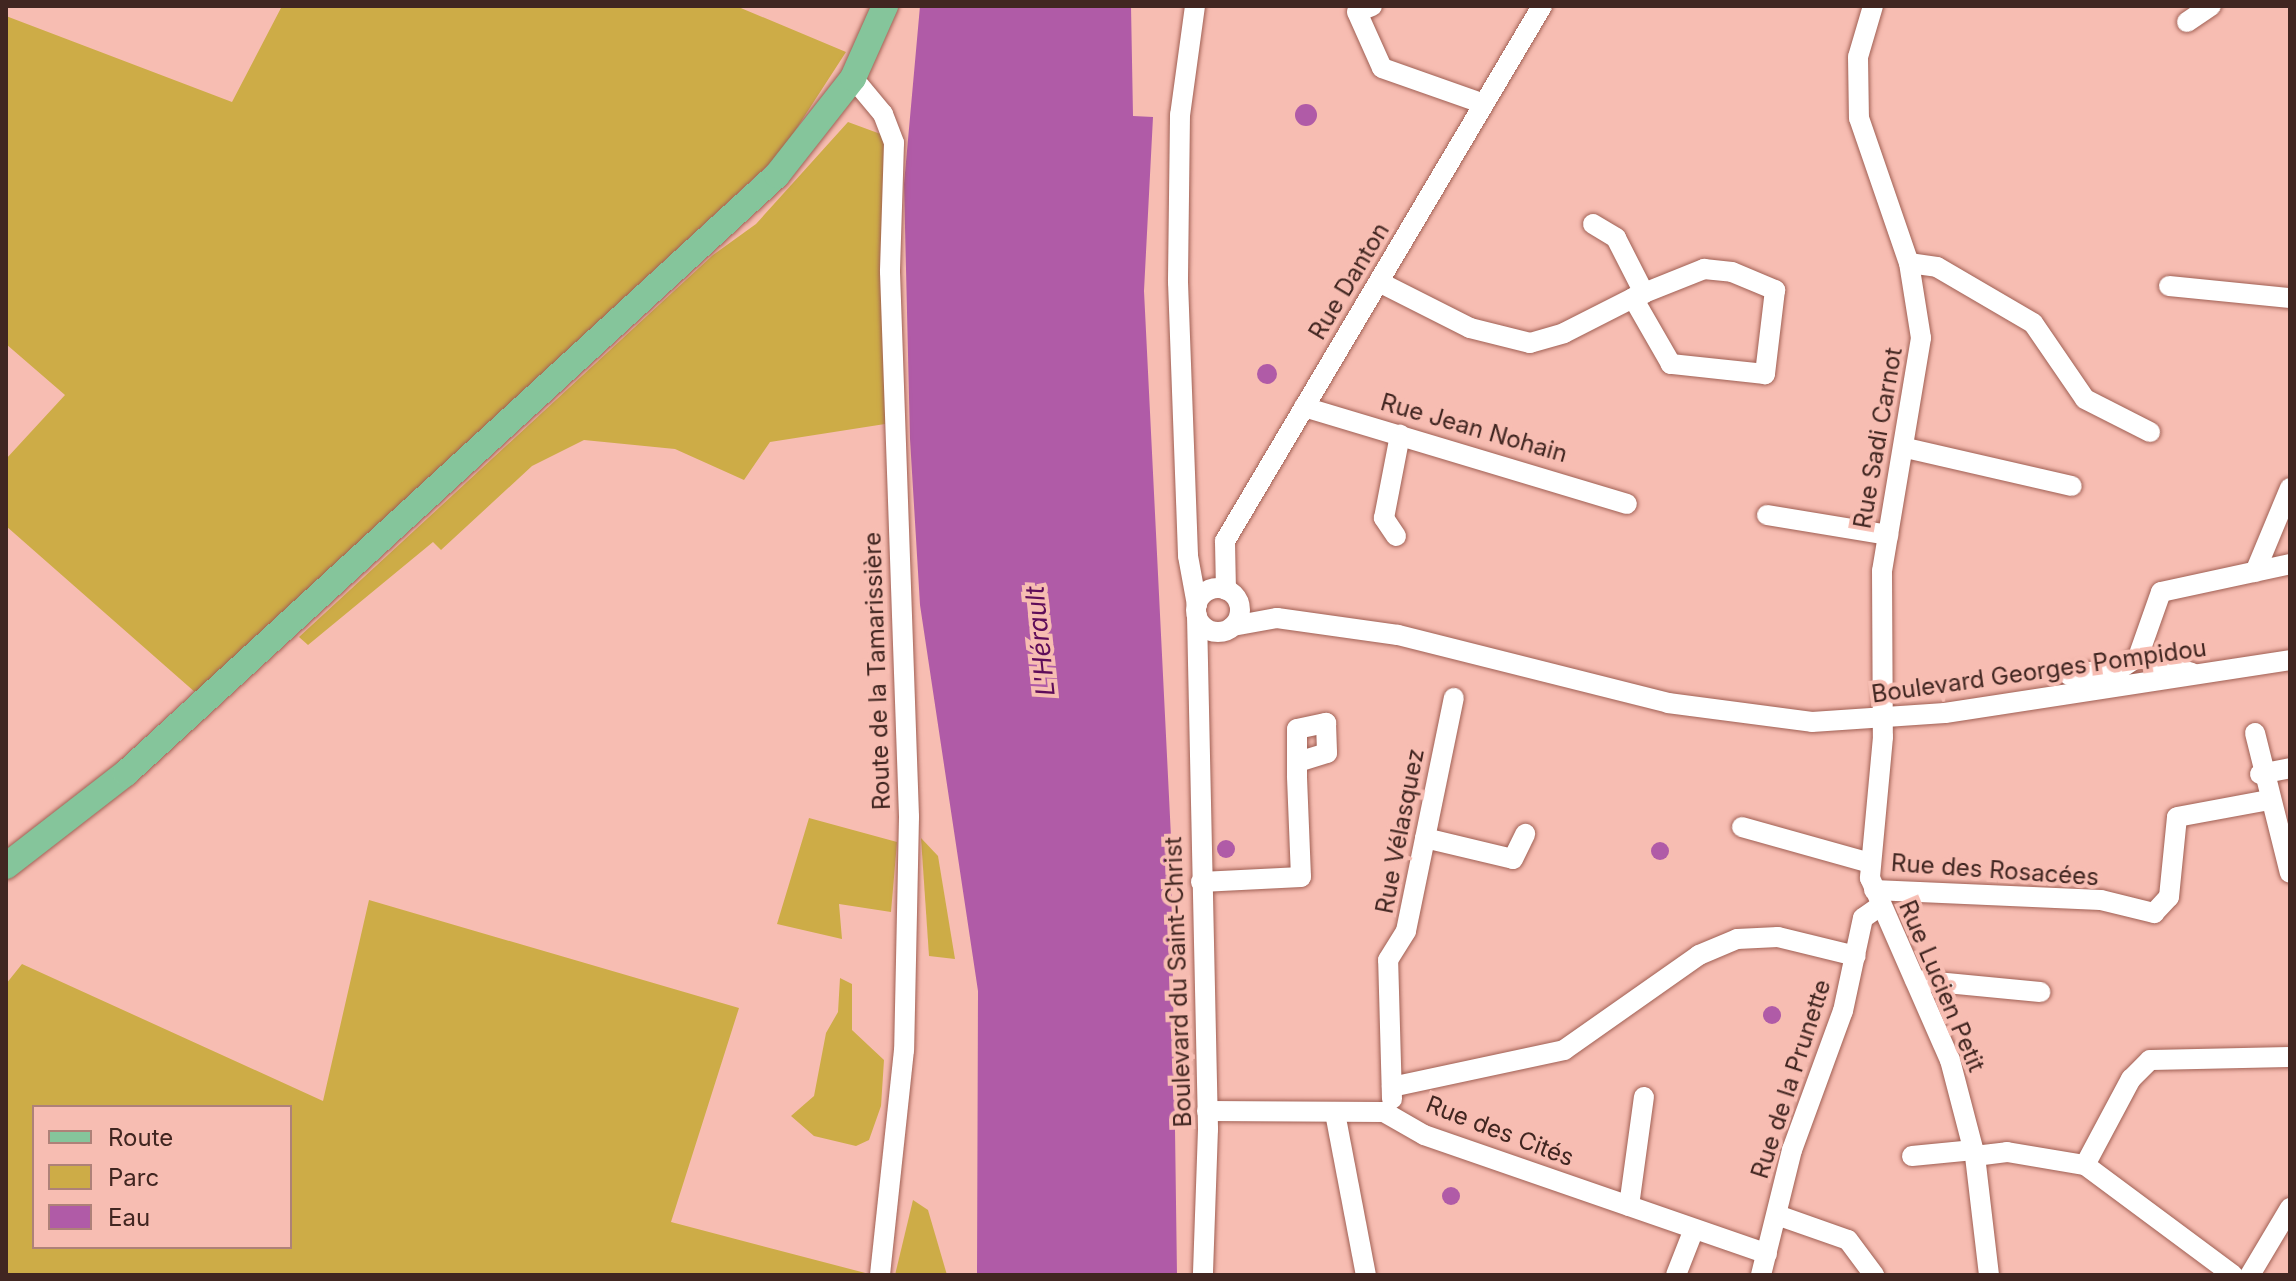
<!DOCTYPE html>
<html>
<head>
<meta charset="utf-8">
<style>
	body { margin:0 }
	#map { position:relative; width:2296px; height:1281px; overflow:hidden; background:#f7bdb2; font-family:Inter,sans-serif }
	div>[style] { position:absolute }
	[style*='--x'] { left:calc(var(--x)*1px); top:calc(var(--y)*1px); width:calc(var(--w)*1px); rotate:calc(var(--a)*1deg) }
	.green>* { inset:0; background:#cdac47 }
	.water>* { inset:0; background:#b05ba7 }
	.round { border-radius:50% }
	.roads { filter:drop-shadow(0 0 2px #a06054) drop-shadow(0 0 2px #a06054) }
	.minor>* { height:20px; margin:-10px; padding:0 10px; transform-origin:10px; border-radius:10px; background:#fff }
	.minor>.ring { margin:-10px; padding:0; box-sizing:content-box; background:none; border:20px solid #fff; border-radius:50% }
	.major>* { height:26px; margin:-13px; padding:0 13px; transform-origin:13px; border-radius:13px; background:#85c59b }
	span { translate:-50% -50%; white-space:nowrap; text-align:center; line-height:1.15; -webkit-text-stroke:8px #f7bdb2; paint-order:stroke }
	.street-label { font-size:24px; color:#412621 }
	.water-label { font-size:26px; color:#5e0c59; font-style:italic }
	.frame { position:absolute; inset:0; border:8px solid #412621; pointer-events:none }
	.legend { position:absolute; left:32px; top:1105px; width:260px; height:144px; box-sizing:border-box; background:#f7bdb2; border:2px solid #ae8178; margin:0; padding:10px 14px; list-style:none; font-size:24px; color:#412621 }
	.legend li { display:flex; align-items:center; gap:16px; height:40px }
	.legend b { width:40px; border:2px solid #ae8178 }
</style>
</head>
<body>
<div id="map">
	<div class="green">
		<div style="clip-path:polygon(282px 6px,736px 6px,846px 52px,780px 154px,196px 693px,6px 526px,6px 459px,65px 395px,6px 344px,6px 16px,232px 102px)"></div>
		<div style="clip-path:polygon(848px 122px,886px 136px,885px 424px,770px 442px,744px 480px,675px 449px,584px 440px,532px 466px,441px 550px,433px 542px,308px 645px,299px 637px,713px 255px,756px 224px)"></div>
		<div style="clip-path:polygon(809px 818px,897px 842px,891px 912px,839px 904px,842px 939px,777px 924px)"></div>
		<div style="clip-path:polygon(921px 838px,938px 856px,955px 959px,929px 956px)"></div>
		<div style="clip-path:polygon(evenodd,369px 900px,739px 1008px,671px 1222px,873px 1275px,6px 1275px,6px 984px,22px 964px,323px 1101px,369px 900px,34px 1107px,290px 1107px,290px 1247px,34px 1247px,34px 1107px)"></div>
		<div style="clip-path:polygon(840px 978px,852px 984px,852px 1030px,884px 1060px,881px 1106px,869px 1140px,856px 1146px,814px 1136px,791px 1116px,814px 1096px,826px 1033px,838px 1012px)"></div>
		<div style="clip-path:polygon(913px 1200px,928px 1210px,947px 1275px,895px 1275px)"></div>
	</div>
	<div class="water">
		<div style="clip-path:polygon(920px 6px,1131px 6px,1133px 116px,1153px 117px,1144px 291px,1171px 837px,1177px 1275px,977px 1275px,978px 991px,920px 605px,910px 439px,904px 184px)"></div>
		<div class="round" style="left:1295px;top:104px;width:22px;height:22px"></div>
		<div class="round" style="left:1257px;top:364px;width:20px;height:20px"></div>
		<div class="round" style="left:1217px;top:840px;width:18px;height:18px"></div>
		<div class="round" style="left:1651px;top:842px;width:18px;height:18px"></div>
		<div class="round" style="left:1763px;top:1006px;width:18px;height:18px"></div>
		<div class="round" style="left:1442px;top:1187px;width:18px;height:18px"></div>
	</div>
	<div class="roads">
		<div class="minor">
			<div style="--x:1195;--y:6;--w:110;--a:97.8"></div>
			<div style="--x:1180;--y:115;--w:167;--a:90.7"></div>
			<div style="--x:1178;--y:282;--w:274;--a:87.9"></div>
			<div style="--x:1188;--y:556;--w:50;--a:79.6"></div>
			<div style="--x:1372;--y:6;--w:16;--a:158"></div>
			<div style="--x:1357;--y:12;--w:61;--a:65.9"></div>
			<div style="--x:1382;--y:68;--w:108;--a:19.4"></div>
			<div style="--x:1873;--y:6;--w:53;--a:106.4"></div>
			<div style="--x:1858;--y:57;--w:61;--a:89.1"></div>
			<div style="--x:1859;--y:118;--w:153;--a:71"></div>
			<div style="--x:1909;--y:263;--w:76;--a:80.9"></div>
			<div style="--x:1921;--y:338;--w:236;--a:99.5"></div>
			<div style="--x:1882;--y:571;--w:166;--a:89.7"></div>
			<div style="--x:1883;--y:737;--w:142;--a:95.3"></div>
			<div style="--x:1870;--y:878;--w:199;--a:66.3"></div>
			<div style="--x:1950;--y:1060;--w:99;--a:75.4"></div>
			<div style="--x:1975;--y:1156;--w:120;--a:83.3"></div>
			<div style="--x:2187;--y:22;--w:29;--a:-34"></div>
			<div style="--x:853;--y:78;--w:47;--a:50.2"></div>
			<div style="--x:883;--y:114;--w:31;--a:69"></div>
			<div style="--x:894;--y:143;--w:129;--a:91.8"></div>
			<div style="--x:890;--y:272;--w:545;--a:88"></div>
			<div style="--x:909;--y:817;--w:233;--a:91.2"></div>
			<div style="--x:904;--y:1050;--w:226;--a:96.1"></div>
			<div style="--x:1593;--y:224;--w:27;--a:31"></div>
			<div style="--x:1616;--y:238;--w:62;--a:63"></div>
			<div style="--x:1909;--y:263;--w:28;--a:8"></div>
			<div style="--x:1937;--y:267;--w:111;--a:30.3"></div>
			<div style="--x:2033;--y:323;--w:92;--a:55.6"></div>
			<div style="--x:2085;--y:399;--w:73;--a:26.9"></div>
			<div style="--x:1379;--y:282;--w:102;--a:26.8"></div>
			<div style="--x:1470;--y:328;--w:62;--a:14"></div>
			<div style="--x:1530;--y:343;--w:35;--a:-16"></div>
			<div style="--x:1564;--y:333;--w:77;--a:-26.9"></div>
			<div style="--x:1633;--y:298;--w:12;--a:-24"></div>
			<div style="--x:1644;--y:293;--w:65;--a:-21.8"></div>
			<div style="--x:1704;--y:269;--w:28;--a:6"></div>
			<div style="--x:1732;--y:272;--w:47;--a:22.7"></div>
			<div style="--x:1775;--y:290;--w:85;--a:96.8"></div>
			<div style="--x:1765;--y:374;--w:95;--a:-173.9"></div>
			<div style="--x:1671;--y:364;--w:76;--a:-119.9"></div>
			<div style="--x:2169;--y:286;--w:122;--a:5.7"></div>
			<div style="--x:1304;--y:407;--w:337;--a:16.7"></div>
			<div style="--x:1906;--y:448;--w:170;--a:12.9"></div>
			<div style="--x:1767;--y:515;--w:123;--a:9.4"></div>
			<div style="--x:1396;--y:536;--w:22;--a:-124"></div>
			<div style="--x:1384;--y:518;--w:85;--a:-79.1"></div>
			<div style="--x:2255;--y:572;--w:91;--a:-67.4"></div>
			<div class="ring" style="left:1196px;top:588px;width:24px;height:24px"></div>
			<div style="--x:1226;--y:590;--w:49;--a:-91.2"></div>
			<div style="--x:1225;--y:541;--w:622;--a:-59.35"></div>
			<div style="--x:1197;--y:616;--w:513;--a:88.77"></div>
			<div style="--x:1208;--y:1129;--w:146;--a:92"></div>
			<div style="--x:1233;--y:626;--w:45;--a:-10.3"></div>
			<div style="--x:1277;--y:618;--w:122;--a:8"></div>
			<div style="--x:1398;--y:635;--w:278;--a:14.1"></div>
			<div style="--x:1668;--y:703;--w:145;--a:7.5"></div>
			<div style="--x:1812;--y:722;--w:133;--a:-3.9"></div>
			<div style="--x:1945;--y:713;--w:349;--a:-8.7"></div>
			<div style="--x:2138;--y:657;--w:56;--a:16.5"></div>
			<div style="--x:2069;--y:675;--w:52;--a:-7.7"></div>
			<div style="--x:2121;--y:668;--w:20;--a:-33"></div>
			<div style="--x:2138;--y:657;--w:69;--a:-70.5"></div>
			<div style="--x:2161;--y:592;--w:132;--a:-12.2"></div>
			<div style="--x:2255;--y:733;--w:144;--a:76"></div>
			<div style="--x:2260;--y:774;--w:31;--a:-11"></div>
			<div style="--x:1742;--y:827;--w:133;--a:15.7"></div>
			<div style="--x:1425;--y:838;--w:90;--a:13.4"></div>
			<div style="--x:1513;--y:859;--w:28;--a:-64"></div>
			<div style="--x:1201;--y:882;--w:100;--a:-2.9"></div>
			<div style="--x:1301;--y:877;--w:101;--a:-92.3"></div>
			<div style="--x:1297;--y:776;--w:47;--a:-90"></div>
			<div style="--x:1297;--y:729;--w:30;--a:-12"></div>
			<div style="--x:1326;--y:723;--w:30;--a:88"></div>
			<div style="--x:1327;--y:753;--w:31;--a:163"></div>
			<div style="--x:1874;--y:890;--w:227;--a:2.5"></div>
			<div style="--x:2101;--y:900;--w:55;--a:13.8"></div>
			<div style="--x:2154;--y:913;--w:22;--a:-47"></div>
			<div style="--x:2169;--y:897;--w:80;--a:-84.3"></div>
			<div style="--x:2177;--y:817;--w:94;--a:-10.5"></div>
			<div style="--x:1915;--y:980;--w:126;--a:5.5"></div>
			<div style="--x:1392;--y:1087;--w:176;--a:-12.1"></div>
			<div style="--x:1564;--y:1050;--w:165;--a:-35.1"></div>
			<div style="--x:1699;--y:955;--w:41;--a:-22.8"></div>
			<div style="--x:1737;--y:939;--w:41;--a:-2.8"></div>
			<div style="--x:1778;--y:937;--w:80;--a:13.7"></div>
			<div style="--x:1392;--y:1099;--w:139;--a:-91.6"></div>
			<div style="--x:1388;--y:960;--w:34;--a:-58"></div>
			<div style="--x:1406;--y:931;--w:238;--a:-78.4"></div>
			<div style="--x:1207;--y:1111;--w:177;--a:0.3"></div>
			<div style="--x:1384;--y:1112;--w:46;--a:29.9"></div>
			<div style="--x:1424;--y:1135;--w:363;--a:19.1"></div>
			<div style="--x:1335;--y:1113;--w:165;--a:79.2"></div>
			<div style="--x:1912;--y:1156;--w:62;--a:-5.5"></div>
			<div style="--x:1975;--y:1156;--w:32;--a:-7"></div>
			<div style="--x:2007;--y:1152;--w:79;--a:9.5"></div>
			<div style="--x:2085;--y:1165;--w:184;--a:36.6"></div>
			<div style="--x:2085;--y:1165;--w:98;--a:-61.9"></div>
			<div style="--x:2131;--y:1079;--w:27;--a:-45"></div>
			<div style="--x:2150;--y:1060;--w:140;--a:-1.2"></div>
			<div style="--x:1629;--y:1206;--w:110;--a:-82.2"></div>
			<div style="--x:1777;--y:1215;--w:75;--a:19.4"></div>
			<div style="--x:1848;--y:1240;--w:44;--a:53.4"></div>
			<div style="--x:1676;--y:1275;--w:49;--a:-68.6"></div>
			<div style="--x:1761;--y:1275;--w:129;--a:-76.1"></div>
			<div style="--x:1792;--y:1150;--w:148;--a:-69.9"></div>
			<div style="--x:1843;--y:1011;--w:95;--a:-77.9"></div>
			<div style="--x:1863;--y:918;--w:21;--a:-35"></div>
			<div style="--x:2250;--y:1275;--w:78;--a:-59.2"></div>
		</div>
		<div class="major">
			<div style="--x:6;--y:866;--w:152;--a:-37.8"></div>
			<div style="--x:126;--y:773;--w:884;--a:-42.57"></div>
			<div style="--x:777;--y:175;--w:123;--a:-51.9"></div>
			<div style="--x:853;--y:78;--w:79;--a:-66"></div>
		</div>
	</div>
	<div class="street-label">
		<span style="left:1349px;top:281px;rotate:-59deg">Rue Danton</span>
		<span style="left:1474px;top:428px;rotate:16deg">Rue Jean Nohain</span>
		<span style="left:1878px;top:438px;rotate:-80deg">Rue Sadi Carnot</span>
		<span style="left:877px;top:671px;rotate:-92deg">Route de la Tamarissière</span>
		<span style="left:2039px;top:671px;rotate:-8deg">Boulevard Georges Pompidou</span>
		<span style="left:1400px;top:831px;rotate:-79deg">Rue Vélasquez</span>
		<span style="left:1995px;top:870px;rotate:4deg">Rue des Rosacées</span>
		<span style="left:1178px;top:982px;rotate:-92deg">Boulevard du Saint-Christ</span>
		<span style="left:1942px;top:986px;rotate:67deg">Rue Lucien Petit</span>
		<span style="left:1791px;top:1079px;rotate:-72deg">Rue de la Prunette</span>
		<span style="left:1500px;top:1131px;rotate:21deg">Rue des Cités</span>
	</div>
	<div class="water-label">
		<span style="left:1040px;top:641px;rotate:-96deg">L'Hérault</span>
	</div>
	<div class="frame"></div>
	<ul class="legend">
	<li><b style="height:10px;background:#85c59b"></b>Route</li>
	<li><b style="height:22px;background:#cdac47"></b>Parc</li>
	<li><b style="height:22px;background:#b05ba7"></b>Eau</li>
	</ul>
</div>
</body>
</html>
